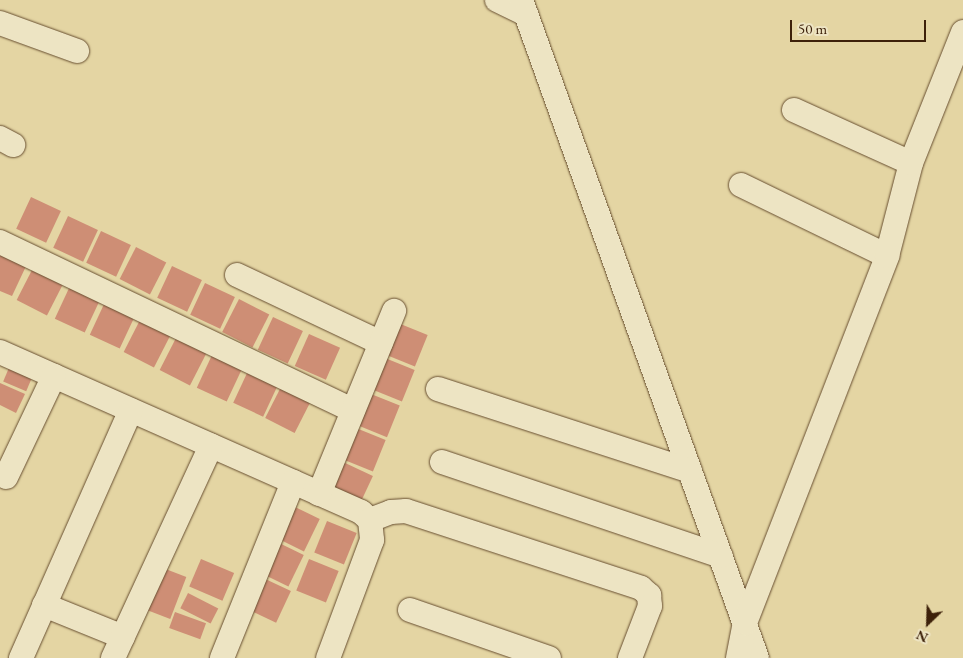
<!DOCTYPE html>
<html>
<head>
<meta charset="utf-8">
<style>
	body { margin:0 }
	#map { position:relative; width:963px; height:658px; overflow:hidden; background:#e4d5a3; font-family:"EB Garamond",serif }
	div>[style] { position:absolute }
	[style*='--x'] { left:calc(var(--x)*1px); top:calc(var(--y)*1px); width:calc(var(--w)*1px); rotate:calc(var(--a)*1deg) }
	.building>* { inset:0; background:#ce8e75; transform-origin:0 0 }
	.roads { filter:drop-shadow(0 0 1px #674e30) drop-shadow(0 0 1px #674e30) }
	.minor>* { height:24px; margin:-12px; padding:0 12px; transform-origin:12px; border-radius:12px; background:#ede4c3 }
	span { translate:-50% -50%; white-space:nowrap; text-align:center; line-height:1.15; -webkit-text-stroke:4px #ede4c3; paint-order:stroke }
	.north { position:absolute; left:903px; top:598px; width:50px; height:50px; -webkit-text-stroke:4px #ede4c3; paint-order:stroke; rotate:204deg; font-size:14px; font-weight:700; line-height:20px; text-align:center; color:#3d210a }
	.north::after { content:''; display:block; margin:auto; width:18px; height:22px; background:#3d210a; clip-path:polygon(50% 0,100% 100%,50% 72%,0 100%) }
	.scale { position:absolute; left:790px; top:20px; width:136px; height:22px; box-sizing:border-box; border:2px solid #3d210a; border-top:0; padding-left:6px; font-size:15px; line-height:18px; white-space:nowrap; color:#3d210a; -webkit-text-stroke:4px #ede4c3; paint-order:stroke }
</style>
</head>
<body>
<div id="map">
	<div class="building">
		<div style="left:31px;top:197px;width:33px;height:35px;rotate:25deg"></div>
		<div style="left:68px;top:216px;width:33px;height:35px;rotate:25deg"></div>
		<div style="left:101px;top:231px;width:33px;height:35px;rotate:25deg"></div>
		<div style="left:136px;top:247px;width:34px;height:36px;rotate:27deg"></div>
		<div style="clip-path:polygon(0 251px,27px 264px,12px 296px,0 291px)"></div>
		<div style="left:172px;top:266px;width:33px;height:35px;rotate:25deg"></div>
		<div style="left:33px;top:268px;width:34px;height:36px;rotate:27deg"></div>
		<div style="left:205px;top:283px;width:33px;height:35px;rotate:25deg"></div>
		<div style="left:70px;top:286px;width:33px;height:36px;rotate:25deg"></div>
		<div style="left:239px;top:299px;width:34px;height:37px;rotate:27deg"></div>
		<div style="left:105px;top:302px;width:33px;height:36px;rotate:25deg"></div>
		<div style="left:273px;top:317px;width:33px;height:36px;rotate:25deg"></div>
		<div style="left:140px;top:320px;width:34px;height:36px;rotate:27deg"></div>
		<div style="left:398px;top:323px;width:32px;height:34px;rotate:22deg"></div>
		<div style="left:309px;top:334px;width:34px;height:35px;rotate:24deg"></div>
		<div style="left:176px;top:338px;width:34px;height:36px;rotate:27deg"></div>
		<div style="left:212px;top:355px;width:33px;height:36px;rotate:25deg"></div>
		<div style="left:385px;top:358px;width:32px;height:34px;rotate:22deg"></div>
		<div style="left:11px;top:363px;width:25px;height:20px;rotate:23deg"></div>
		<div style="left:248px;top:371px;width:33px;height:35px;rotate:25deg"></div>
		<div style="clip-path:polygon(0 383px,25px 394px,16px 413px,0 405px)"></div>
		<div style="left:282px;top:385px;width:33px;height:37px;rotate:27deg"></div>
		<div style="left:371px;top:394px;width:31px;height:34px;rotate:22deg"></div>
		<div style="left:356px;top:428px;width:32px;height:34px;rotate:22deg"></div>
		<div style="left:343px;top:462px;width:33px;height:36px;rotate:25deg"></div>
		<div style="left:291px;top:505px;width:32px;height:36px;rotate:26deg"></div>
		<div style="left:327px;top:521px;width:32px;height:34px;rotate:22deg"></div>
		<div style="left:275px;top:541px;width:32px;height:35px;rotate:26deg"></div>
		<div style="left:201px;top:559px;width:36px;height:30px;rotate:23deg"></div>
		<div style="left:309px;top:559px;width:32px;height:34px;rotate:22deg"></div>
		<div style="left:163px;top:568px;width:25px;height:45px;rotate:21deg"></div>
		<div style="left:261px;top:577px;width:33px;height:35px;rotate:25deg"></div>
		<div style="left:188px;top:593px;width:34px;height:17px;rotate:27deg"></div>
		<div style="left:175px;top:612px;width:33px;height:17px;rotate:20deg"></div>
	</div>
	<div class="roads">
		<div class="minor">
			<div style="--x:497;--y:0;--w:32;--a:26"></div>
			<div style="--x:521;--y:0;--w:699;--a:70.27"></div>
			<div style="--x:0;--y:23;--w:82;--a:20"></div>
			<div style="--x:794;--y:110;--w:128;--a:24.4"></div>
			<div style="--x:0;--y:138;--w:15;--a:28"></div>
			<div style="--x:741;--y:185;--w:162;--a:25.9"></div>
			<div style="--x:0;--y:242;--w:391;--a:25.5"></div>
			<div style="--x:237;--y:275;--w:159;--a:25.3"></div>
			<div style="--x:0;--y:352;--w:395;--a:23.9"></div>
			<div style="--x:361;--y:512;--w:12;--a:42"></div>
			<div style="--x:370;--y:520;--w:20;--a:84"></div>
			<div style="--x:372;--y:540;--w:126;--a:110.4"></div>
			<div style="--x:438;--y:389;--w:265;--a:18"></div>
			<div style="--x:442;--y:462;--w:294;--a:18.6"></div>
			<div style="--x:6;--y:477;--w:112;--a:-64.6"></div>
			<div style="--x:319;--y:494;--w:198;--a:-67.7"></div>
			<div style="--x:370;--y:520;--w:22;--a:-21"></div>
			<div style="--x:391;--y:512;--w:15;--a:-4"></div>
			<div style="--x:406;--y:511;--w:247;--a:18.1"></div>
			<div style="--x:641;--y:588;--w:11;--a:41"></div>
			<div style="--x:649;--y:595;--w:11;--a:85"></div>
			<div style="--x:650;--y:606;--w:56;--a:111"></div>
			<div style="--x:44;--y:605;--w:85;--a:22.1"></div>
			<div style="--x:410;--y:610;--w:147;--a:19.1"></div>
			<div style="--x:21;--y:658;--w:271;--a:-66.1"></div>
			<div style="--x:113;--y:658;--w:234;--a:-65.2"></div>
			<div style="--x:222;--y:658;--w:190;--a:-68"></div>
			<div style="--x:738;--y:658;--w:36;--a:-79"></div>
			<div style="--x:745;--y:623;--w:394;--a:-68.8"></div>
			<div style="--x:887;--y:256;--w:96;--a:-75.5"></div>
			<div style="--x:911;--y:163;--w:141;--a:-68.3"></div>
		</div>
	</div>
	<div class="north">N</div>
	<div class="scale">50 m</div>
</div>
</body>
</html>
